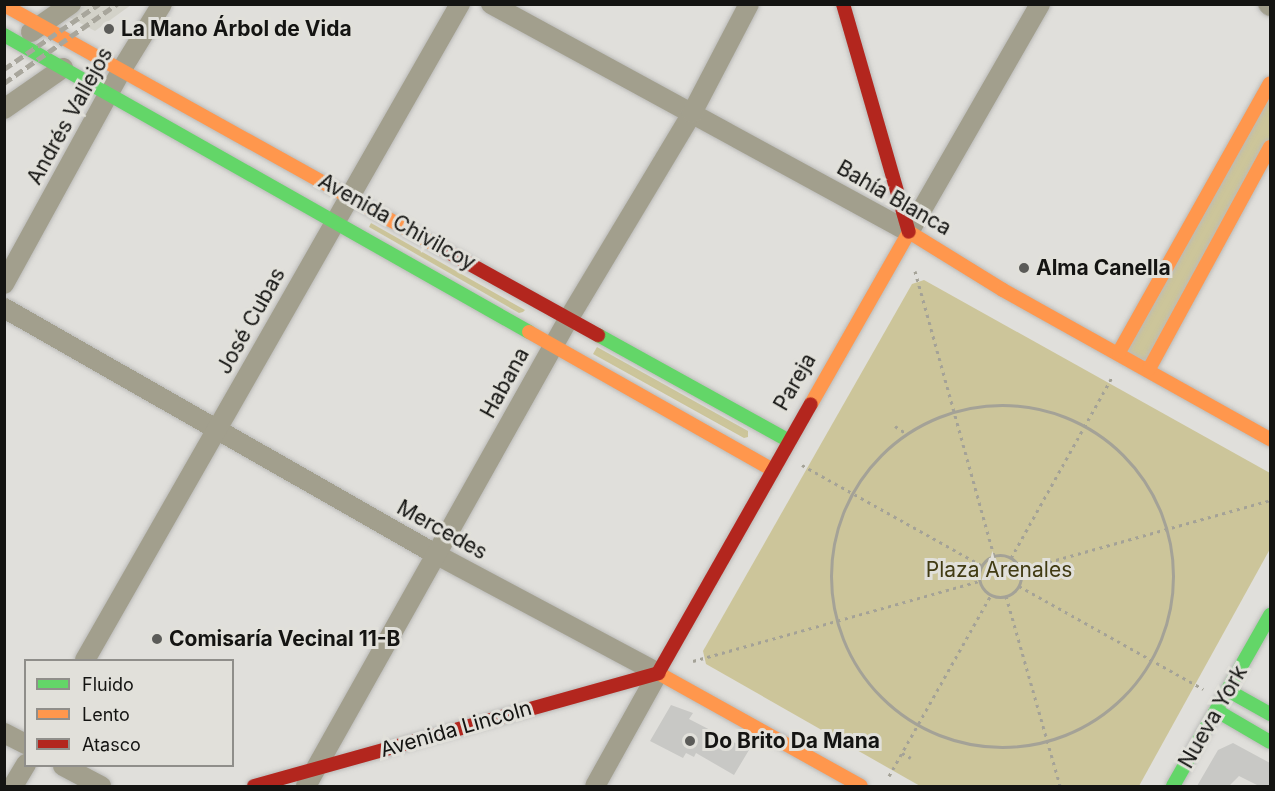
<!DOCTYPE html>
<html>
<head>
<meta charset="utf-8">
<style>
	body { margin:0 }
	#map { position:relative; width:1275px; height:791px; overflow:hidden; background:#e0dfdb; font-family:Inter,sans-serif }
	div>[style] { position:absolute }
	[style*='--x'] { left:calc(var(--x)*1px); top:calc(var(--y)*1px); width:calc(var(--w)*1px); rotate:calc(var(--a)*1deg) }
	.built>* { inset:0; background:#d3d2c9 }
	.green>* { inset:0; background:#ccc59a }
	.building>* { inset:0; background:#c8c8c5 }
	.path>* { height:3px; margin-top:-1.5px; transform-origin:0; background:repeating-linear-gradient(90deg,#a4a297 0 3px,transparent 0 7.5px) }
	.path>.ring { margin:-1.5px; padding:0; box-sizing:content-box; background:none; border:3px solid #a4a297; border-radius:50% }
	.roads { filter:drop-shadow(0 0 2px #babab8) drop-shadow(0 0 2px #babab8) }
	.street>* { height:20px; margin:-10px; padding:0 10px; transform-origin:10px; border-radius:10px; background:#a29f8d }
	.fast>* { height:14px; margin:-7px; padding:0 7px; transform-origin:7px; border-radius:7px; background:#63d668 }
	.slow>* { height:14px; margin:-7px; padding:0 7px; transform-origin:7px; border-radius:7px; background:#ff974d }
	.jam>* { height:14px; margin:-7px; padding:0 7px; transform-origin:7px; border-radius:7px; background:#b3261e }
	.rail>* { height:4.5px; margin-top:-2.25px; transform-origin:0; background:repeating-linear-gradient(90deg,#a8a69c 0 9px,transparent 0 13.5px) }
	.dots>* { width:16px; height:16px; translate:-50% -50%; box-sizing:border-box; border:3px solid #e1e0da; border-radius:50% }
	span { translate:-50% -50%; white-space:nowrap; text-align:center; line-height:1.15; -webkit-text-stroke:6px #e1e0da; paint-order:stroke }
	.poi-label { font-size:21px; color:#141412; font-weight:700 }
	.left { translate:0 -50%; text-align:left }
	.street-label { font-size:21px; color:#141412 }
	.park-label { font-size:21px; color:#413b13 }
	.frame { position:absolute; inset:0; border:6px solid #141412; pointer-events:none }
	.legend { position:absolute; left:24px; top:659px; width:210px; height:108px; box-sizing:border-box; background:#e1e0da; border:2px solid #8f8e8a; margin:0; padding:8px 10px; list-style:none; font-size:18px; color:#141412 }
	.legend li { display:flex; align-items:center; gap:12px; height:30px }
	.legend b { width:30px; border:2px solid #8f8e8a }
</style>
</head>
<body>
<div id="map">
	<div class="built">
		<div style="clip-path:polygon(85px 5px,131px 5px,95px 31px,67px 16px)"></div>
	</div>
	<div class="green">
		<div style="clip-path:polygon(1270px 83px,1270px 147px,1149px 369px,1119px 352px)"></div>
		<div style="clip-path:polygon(371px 223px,525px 310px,523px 312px,519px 313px,369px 227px)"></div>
		<div style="clip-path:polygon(924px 280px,1270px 473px,1270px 549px,1139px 786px,920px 786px,706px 664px,703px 651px,912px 284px)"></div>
		<div style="clip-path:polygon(597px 347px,748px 431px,748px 437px,744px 438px,593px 354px)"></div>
	</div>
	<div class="building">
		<div style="clip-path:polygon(671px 705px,693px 713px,689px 719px,749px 750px,734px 775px,696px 753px,694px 757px,686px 753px,683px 758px,650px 741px)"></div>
		<div style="clip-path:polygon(1233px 743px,1270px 763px,1270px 786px,1259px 786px,1239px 776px,1229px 786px,1197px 786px,1218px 750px)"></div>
	</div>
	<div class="path">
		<div style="--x:915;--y:271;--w:295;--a:74.5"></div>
		<div class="ring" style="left:831px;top:405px;width:339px;height:339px"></div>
		<div style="--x:895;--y:426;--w:14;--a:34"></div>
		<div style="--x:802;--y:465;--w:205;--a:29.2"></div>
		<div class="ring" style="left:979px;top:555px;width:39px;height:39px"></div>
		<div style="--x:1011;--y:558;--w:207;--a:-60.8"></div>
		<div style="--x:1020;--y:570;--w:260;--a:-15.6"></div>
		<div style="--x:1019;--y:586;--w:211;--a:29.2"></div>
		<div style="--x:1006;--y:596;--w:198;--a:74.1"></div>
		<div style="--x:693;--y:661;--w:297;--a:-15.6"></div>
		<div style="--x:902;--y:753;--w:10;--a:29"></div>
		<div style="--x:889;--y:776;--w:208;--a:-60.6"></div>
	</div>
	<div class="roads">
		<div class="street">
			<div style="--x:491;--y:4;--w:476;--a:28.6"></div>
			<div style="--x:909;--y:232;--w:263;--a:-60.1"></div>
			<div style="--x:1268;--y:4;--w:3;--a:45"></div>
			<div style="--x:31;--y:32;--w:49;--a:-35"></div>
			<div style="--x:4;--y:109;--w:72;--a:-34.8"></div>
			<div style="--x:4;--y:284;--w:245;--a:-61.2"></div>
			<div style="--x:122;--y:69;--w:76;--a:-58.4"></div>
			<div style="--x:4;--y:308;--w:498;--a:29.7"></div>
			<div style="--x:437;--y:555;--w:251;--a:28.1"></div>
			<div style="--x:658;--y:673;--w:129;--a:119.1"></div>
			<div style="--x:85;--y:660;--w:756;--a:-60.25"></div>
			<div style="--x:4;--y:733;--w:25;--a:27"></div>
			<div style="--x:63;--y:766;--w:43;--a:27.8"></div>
			<div style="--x:13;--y:786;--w:26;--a:-59"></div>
			<div style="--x:306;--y:786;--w:537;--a:-60.67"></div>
			<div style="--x:569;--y:318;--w:239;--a:-59"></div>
			<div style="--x:692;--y:113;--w:123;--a:-62.4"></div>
		</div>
		<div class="fast">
			<div style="--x:4;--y:35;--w:603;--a:29.5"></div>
			<div style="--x:598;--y:335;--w:218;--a:29"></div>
			<div style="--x:1229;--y:691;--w:47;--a:29.3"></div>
			<div style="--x:1217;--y:711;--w:61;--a:30.3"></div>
			<div style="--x:1173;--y:786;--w:197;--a:-60.4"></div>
		</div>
		<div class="slow">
			<div style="--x:4;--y:5;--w:498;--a:29.1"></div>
			<div style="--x:909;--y:232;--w:110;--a:31.7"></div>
			<div style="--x:1003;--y:290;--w:306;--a:29.2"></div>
			<div style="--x:529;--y:332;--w:280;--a:29.5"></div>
			<div style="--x:1119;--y:352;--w:308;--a:-60.7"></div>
			<div style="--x:1149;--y:369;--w:253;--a:-61.4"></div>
			<div style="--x:811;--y:404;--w:198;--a:-60.3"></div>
			<div style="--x:658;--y:673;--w:232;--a:29.1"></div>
		</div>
		<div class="jam">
			<div style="--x:843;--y:4;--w:237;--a:73.9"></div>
			<div style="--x:439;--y:247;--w:182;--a:29"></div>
			<div style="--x:658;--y:673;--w:309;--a:-60.4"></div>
			<div style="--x:254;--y:786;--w:420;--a:-15.6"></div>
		</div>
	</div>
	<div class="rail">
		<div style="--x:4;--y:69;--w:115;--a:-34.4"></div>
		<div style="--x:4;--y:83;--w:138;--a:-35"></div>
	</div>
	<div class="dots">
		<div style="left:109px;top:29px;background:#5b5b58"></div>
		<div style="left:1024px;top:268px;background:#5b5b58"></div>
		<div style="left:157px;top:639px;background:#5b5b58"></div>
		<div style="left:690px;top:741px;background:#5b5b58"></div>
	</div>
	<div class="poi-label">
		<span class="left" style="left:121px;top:29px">La Mano Árbol de Vida</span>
		<span class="left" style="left:1036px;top:268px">Alma Canella</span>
		<span class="left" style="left:169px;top:639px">Comisaría Vecinal 11-B</span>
		<span class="left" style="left:704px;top:741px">Do Brito Da Mana</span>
	</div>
	<div class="street-label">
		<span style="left:70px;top:116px;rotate:-61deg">Andrés Vallejos</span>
		<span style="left:894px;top:198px;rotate:30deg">Bahía Blanca</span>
		<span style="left:397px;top:222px;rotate:29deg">Avenida Chivilcoy</span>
		<span style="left:251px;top:321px;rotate:-61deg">José Cubas</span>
		<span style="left:795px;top:382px;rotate:-60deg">Pareja</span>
		<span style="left:505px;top:383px;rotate:-61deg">Habana</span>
		<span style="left:442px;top:530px;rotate:29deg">Mercedes</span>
		<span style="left:1213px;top:717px;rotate:-60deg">Nueva York</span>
		<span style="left:456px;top:729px;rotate:-16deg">Avenida Lincoln</span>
	</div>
	<div class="park-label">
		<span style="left:999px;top:570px">Plaza Arenales</span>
	</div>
	<div class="frame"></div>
	<ul class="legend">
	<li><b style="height:8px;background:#63d668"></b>Fluido</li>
	<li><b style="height:8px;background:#ff974d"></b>Lento</li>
	<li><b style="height:8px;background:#b3261e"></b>Atasco</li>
	</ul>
</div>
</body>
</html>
